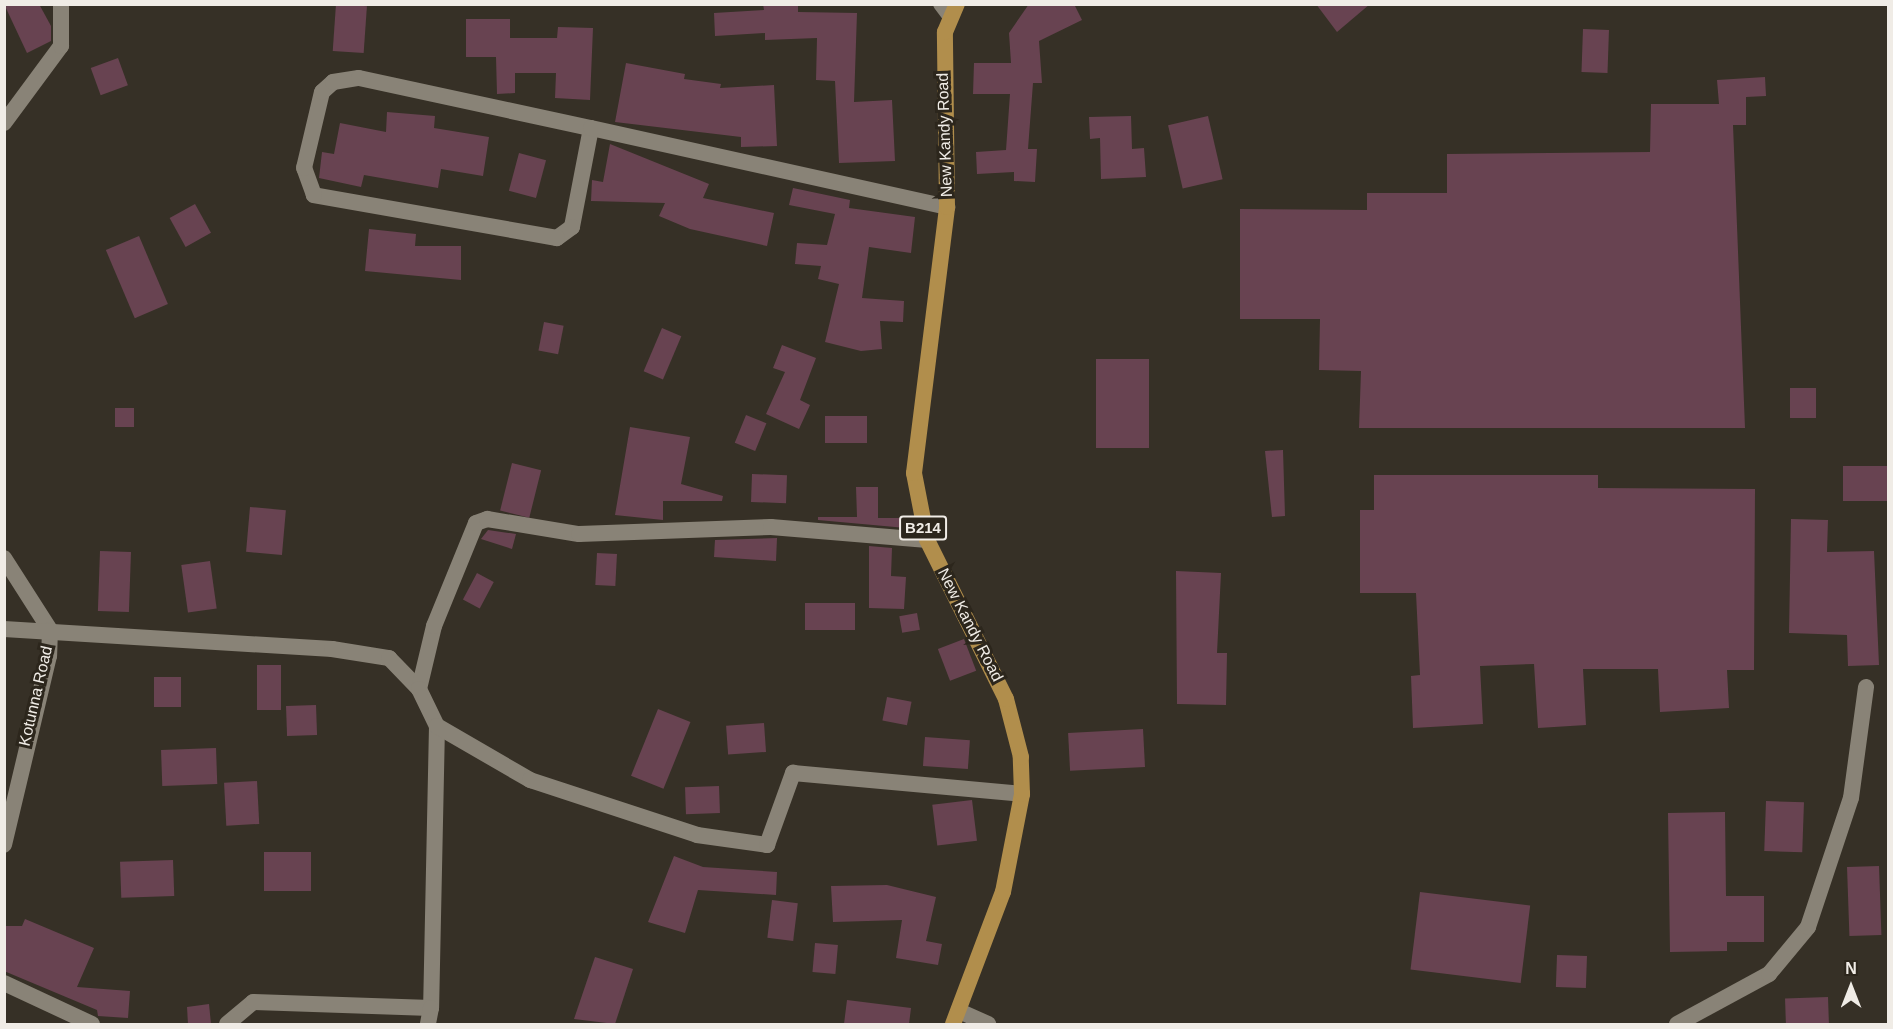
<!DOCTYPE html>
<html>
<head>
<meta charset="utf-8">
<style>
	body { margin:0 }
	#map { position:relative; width:1893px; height:1029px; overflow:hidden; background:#363026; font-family:Arial,sans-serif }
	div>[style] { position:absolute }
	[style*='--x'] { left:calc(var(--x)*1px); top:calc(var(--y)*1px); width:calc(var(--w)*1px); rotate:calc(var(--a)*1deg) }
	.building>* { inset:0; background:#684351; transform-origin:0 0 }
	.service>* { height:14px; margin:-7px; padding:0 7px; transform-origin:7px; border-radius:7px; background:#898377 }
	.minor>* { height:16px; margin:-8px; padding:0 8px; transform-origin:8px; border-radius:8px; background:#898377 }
	.primary>* { height:16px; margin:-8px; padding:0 8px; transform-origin:8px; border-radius:8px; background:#b18e4c }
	span { translate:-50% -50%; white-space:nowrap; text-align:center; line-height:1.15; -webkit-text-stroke:6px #2c261c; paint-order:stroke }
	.shield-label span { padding:2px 4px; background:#2c261c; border:2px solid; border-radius:4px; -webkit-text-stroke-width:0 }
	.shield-label { font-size:15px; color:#f0ece6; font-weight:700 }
	.street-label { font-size:16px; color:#f0ece6 }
	.frame { position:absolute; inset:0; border:6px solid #f0ece6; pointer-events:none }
	.north { position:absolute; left:1821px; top:957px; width:60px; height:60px; -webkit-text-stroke:4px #2c261c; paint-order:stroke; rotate:0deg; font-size:16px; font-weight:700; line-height:24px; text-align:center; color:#f0ece6 }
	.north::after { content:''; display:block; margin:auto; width:21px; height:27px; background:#f0ece6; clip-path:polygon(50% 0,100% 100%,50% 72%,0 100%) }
</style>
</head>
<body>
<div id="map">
	<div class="building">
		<div style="clip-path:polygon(4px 4px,39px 4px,51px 26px,51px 41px,27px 53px)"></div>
		<div style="left:336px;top:4px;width:31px;height:47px;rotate:4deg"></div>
		<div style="clip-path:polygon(763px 4px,798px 4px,798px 12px,857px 13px,854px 102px,892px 100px,895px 161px,839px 163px,835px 81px,816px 80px,817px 38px,765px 40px,765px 33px,715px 36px,714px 13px,764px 10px)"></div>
		<div style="clip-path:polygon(1029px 4px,1074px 4px,1082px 20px,1039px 41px,1042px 83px,1033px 83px,1028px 149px,1037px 149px,1035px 182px,1014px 181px,1014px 172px,977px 174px,976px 152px,1006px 150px,1010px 94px,973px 94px,974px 63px,1011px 63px,1009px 33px)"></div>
		<div style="clip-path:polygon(1316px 4px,1370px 4px,1337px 32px)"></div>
		<div style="clip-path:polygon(466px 19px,510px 19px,510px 38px,557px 38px,558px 27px,593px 28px,590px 100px,555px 98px,556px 73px,515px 73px,515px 93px,497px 94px,496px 57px,466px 57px)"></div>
		<div style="left:1583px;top:29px;width:26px;height:43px;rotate:2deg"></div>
		<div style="left:118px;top:58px;width:29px;height:29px;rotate:70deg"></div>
		<div style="clip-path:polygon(626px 63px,685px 74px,684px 79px,721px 84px,720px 88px,774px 85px,777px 146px,741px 147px,741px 137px,615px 122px)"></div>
		<div style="clip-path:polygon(1765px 77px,1766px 96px,1746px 97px,1746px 125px,1733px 125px,1745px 428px,1359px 428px,1361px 371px,1319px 370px,1320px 319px,1240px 319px,1240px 209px,1367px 210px,1367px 193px,1447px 193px,1447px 154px,1650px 152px,1651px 104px,1719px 104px,1717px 80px)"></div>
		<div style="clip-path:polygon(387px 112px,435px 116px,434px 128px,489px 137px,483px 176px,441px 169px,438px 188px,364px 175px,361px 187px,319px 178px,322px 152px,334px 154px,340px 123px,386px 132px)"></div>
		<div style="clip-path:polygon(1131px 116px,1132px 149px,1144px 148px,1146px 177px,1101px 179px,1100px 138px,1090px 139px,1089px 117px)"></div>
		<div style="left:1208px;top:116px;width:65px;height:41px;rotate:77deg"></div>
		<div style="clip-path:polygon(610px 144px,709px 184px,703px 198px,774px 213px,767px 246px,690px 229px,659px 216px,665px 203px,591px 201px,592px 180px,603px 182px)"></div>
		<div style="left:519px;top:153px;width:28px;height:39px;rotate:15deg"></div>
		<div style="clip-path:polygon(793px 188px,850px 200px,849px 208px,915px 217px,911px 253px,869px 247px,862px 298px,904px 301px,903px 322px,880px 321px,882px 349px,861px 351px,825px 342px,839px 284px,818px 279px,821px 266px,795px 264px,797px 243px,827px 245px,835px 214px,789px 205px)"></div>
		<div style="left:195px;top:204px;width:33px;height:29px;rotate:61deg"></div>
		<div style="clip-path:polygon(369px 229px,416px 234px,415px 246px,461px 246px,461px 280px,365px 271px)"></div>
		<div style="left:139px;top:236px;width:74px;height:36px;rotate:67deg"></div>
		<div style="left:544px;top:322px;width:20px;height:29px;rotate:11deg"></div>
		<div style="left:662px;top:328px;width:21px;height:47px;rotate:23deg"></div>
		<div style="clip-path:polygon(782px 345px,816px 358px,800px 400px,810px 405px,799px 429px,766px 414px,785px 372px,773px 368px)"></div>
		<div style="left:1096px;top:359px;width:53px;height:89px"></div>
		<div style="left:1790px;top:388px;width:26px;height:30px"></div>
		<div style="left:115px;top:408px;width:19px;height:19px"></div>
		<div style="left:746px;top:415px;width:22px;height:30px;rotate:22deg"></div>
		<div style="left:825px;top:416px;width:42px;height:27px"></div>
		<div style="clip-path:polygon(630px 427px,690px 437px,681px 484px,723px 496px,722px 501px,663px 501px,663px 520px,615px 515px)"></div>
		<div style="clip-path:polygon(1283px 450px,1285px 516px,1272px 517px,1265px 451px)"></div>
		<div style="left:512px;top:463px;width:30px;height:49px;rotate:14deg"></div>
		<div style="left:1843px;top:466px;width:45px;height:35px"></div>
		<div style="left:752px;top:474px;width:35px;height:28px;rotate:2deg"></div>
		<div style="clip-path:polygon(1374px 475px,1598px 475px,1598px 488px,1755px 489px,1754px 670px,1727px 670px,1729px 708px,1660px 712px,1658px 669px,1583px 669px,1586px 725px,1538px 728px,1534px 664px,1480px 666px,1483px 724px,1413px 728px,1411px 676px,1420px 675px,1416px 593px,1360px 593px,1360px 510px,1374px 510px)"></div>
		<div style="clip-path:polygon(856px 487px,878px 487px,878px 518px,907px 518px,906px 528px,818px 520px,818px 517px,857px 517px)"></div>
		<div style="left:250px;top:507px;width:36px;height:45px;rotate:5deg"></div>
		<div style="clip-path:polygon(1791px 519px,1828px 520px,1827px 552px,1874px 551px,1879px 665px,1848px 666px,1847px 635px,1789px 633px)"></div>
		<div style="clip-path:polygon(488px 530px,516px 534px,512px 549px,481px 539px)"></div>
		<div style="clip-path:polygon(777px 538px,776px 561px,714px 557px,715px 540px)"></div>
		<div style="clip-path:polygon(869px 546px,892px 548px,891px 576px,906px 577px,904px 609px,869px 608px)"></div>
		<div style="left:100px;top:551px;width:31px;height:60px;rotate:2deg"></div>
		<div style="left:597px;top:553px;width:20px;height:32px;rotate:3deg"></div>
		<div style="left:210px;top:561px;width:48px;height:29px;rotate:82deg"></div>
		<div style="clip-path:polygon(1176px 571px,1221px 573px,1217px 653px,1227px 653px,1226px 705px,1177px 704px)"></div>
		<div style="left:477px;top:573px;width:19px;height:30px;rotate:28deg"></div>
		<div style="left:805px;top:603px;width:50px;height:27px"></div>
		<div style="left:917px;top:613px;width:17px;height:18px;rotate:80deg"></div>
		<div style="left:964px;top:639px;width:34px;height:28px;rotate:69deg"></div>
		<div style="left:257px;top:665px;width:24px;height:45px"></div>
		<div style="left:154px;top:677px;width:27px;height:30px"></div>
		<div style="left:887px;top:697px;width:25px;height:24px;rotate:11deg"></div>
		<div style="left:316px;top:705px;width:30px;height:30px;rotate:88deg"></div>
		<div style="left:658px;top:709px;width:35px;height:72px;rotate:22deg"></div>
		<div style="left:764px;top:723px;width:29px;height:38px;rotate:86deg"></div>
		<div style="left:1143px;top:729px;width:38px;height:75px;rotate:87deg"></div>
		<div style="left:925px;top:737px;width:45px;height:29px;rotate:4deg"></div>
		<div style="left:216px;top:748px;width:36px;height:55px;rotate:88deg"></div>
		<div style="left:257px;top:781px;width:43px;height:33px;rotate:87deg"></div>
		<div style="left:719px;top:786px;width:27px;height:34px;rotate:88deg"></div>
		<div style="left:972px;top:800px;width:41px;height:40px;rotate:83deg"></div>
		<div style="left:1766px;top:801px;width:38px;height:50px;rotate:2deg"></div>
		<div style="clip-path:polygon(1725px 812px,1726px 896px,1764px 896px,1764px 942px,1727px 942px,1727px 951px,1670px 952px,1668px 813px)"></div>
		<div style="left:264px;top:852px;width:47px;height:39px"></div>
		<div style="clip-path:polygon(674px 856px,703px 867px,777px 872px,776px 895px,698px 890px,685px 933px,648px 922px)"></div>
		<div style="left:173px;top:860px;width:36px;height:53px;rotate:88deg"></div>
		<div style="left:1879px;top:866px;width:69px;height:32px;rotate:88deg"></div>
		<div style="clip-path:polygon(887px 885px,936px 897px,926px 941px,942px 944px,938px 965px,896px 958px,902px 920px,833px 922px,831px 886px)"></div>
		<div style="left:1420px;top:892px;width:111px;height:78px;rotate:7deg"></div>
		<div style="left:772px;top:900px;width:26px;height:38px;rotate:7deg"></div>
		<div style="clip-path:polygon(25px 919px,94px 948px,77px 987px,130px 991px,128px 1018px,98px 1016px,97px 1010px,4px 971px,4px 926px,22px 926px)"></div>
		<div style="left:815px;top:943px;width:23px;height:29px;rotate:5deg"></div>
		<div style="left:1557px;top:955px;width:30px;height:32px;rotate:2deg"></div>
		<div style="clip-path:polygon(595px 957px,633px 969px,615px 1024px,574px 1019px)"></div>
		<div style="left:1828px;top:997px;width:27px;height:43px;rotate:88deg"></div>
		<div style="clip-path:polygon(847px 1000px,911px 1008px,909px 1024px,844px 1024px)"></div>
		<div style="clip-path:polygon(209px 1004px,211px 1024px,188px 1024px,187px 1007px)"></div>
	</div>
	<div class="service">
		<div style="--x:940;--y:4;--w:15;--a:53"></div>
	</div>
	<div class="minor">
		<div style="--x:4;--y:123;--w:96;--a:-53.5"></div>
		<div style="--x:61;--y:46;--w:42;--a:-90"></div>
		<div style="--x:591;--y:128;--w:101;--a:100.9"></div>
		<div style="--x:572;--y:227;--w:19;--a:144"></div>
		<div style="--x:557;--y:238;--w:247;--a:-170"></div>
		<div style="--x:314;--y:195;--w:29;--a:-110"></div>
		<div style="--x:304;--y:168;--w:78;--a:-76.7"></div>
		<div style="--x:322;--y:92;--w:15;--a:-42"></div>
		<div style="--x:333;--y:82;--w:26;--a:-9"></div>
		<div style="--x:359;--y:78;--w:237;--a:12.2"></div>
		<div style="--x:591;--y:128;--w:365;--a:12.5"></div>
		<div style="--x:4;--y:558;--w:85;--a:57.4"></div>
		<div style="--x:50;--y:630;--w:26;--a:92"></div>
		<div style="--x:49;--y:656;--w:194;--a:103.4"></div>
		<div style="--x:4;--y:629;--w:329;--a:3.5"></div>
		<div style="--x:332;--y:649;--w:58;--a:9"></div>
		<div style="--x:389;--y:658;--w:43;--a:45.9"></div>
		<div style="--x:419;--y:689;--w:65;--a:-76.6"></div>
		<div style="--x:434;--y:626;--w:111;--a:-67.8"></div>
		<div style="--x:476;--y:523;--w:12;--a:-20"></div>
		<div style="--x:487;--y:519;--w:93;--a:9.3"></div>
		<div style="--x:579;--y:534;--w:192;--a:-2.1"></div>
		<div style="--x:771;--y:527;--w:157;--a:4.8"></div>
		<div style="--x:419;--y:689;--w:41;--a:64.1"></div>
		<div style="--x:437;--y:726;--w:282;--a:91.2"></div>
		<div style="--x:437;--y:726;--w:108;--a:30.1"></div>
		<div style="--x:530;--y:780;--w:176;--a:18.2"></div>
		<div style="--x:697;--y:835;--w:71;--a:8.1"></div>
		<div style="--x:767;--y:845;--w:77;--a:-70.1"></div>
		<div style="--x:793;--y:773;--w:230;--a:5.2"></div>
		<div style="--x:4;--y:983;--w:97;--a:25"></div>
		<div style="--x:959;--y:1011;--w:32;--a:24"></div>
		<div style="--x:227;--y:1024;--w:34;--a:-40"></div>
		<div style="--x:253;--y:1002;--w:178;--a:1.9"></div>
		<div style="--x:431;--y:1008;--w:16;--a:101"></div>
		<div style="--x:1677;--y:1024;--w:105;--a:-28.5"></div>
		<div style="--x:1769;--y:974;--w:61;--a:-50.3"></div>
		<div style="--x:1808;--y:927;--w:136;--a:-71.6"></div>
		<div style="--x:1851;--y:798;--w:112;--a:-82.3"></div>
	</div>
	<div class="primary">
		<div style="--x:953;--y:1024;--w:141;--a:-69.3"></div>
		<div style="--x:1003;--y:892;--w:100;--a:-79"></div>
		<div style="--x:1022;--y:794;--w:37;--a:-92"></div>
		<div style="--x:1021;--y:757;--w:60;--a:-104.5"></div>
		<div style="--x:1006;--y:699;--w:178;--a:-116.4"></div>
		<div style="--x:927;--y:540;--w:68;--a:-101"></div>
		<div style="--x:914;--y:473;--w:268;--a:-82.9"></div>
		<div style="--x:947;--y:207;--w:175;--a:-90.7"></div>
		<div style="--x:945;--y:32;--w:30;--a:-67"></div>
	</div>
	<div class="shield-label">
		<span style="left:923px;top:528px">B214</span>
	</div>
	<div class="street-label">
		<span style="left:945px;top:135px;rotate:-92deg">New Kandy Road</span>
		<span style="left:970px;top:625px;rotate:63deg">New Kandy Road</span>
		<span style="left:36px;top:696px;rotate:-77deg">Kotunna Road</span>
	</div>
	<div class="frame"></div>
	<div class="north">N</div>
</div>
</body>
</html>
